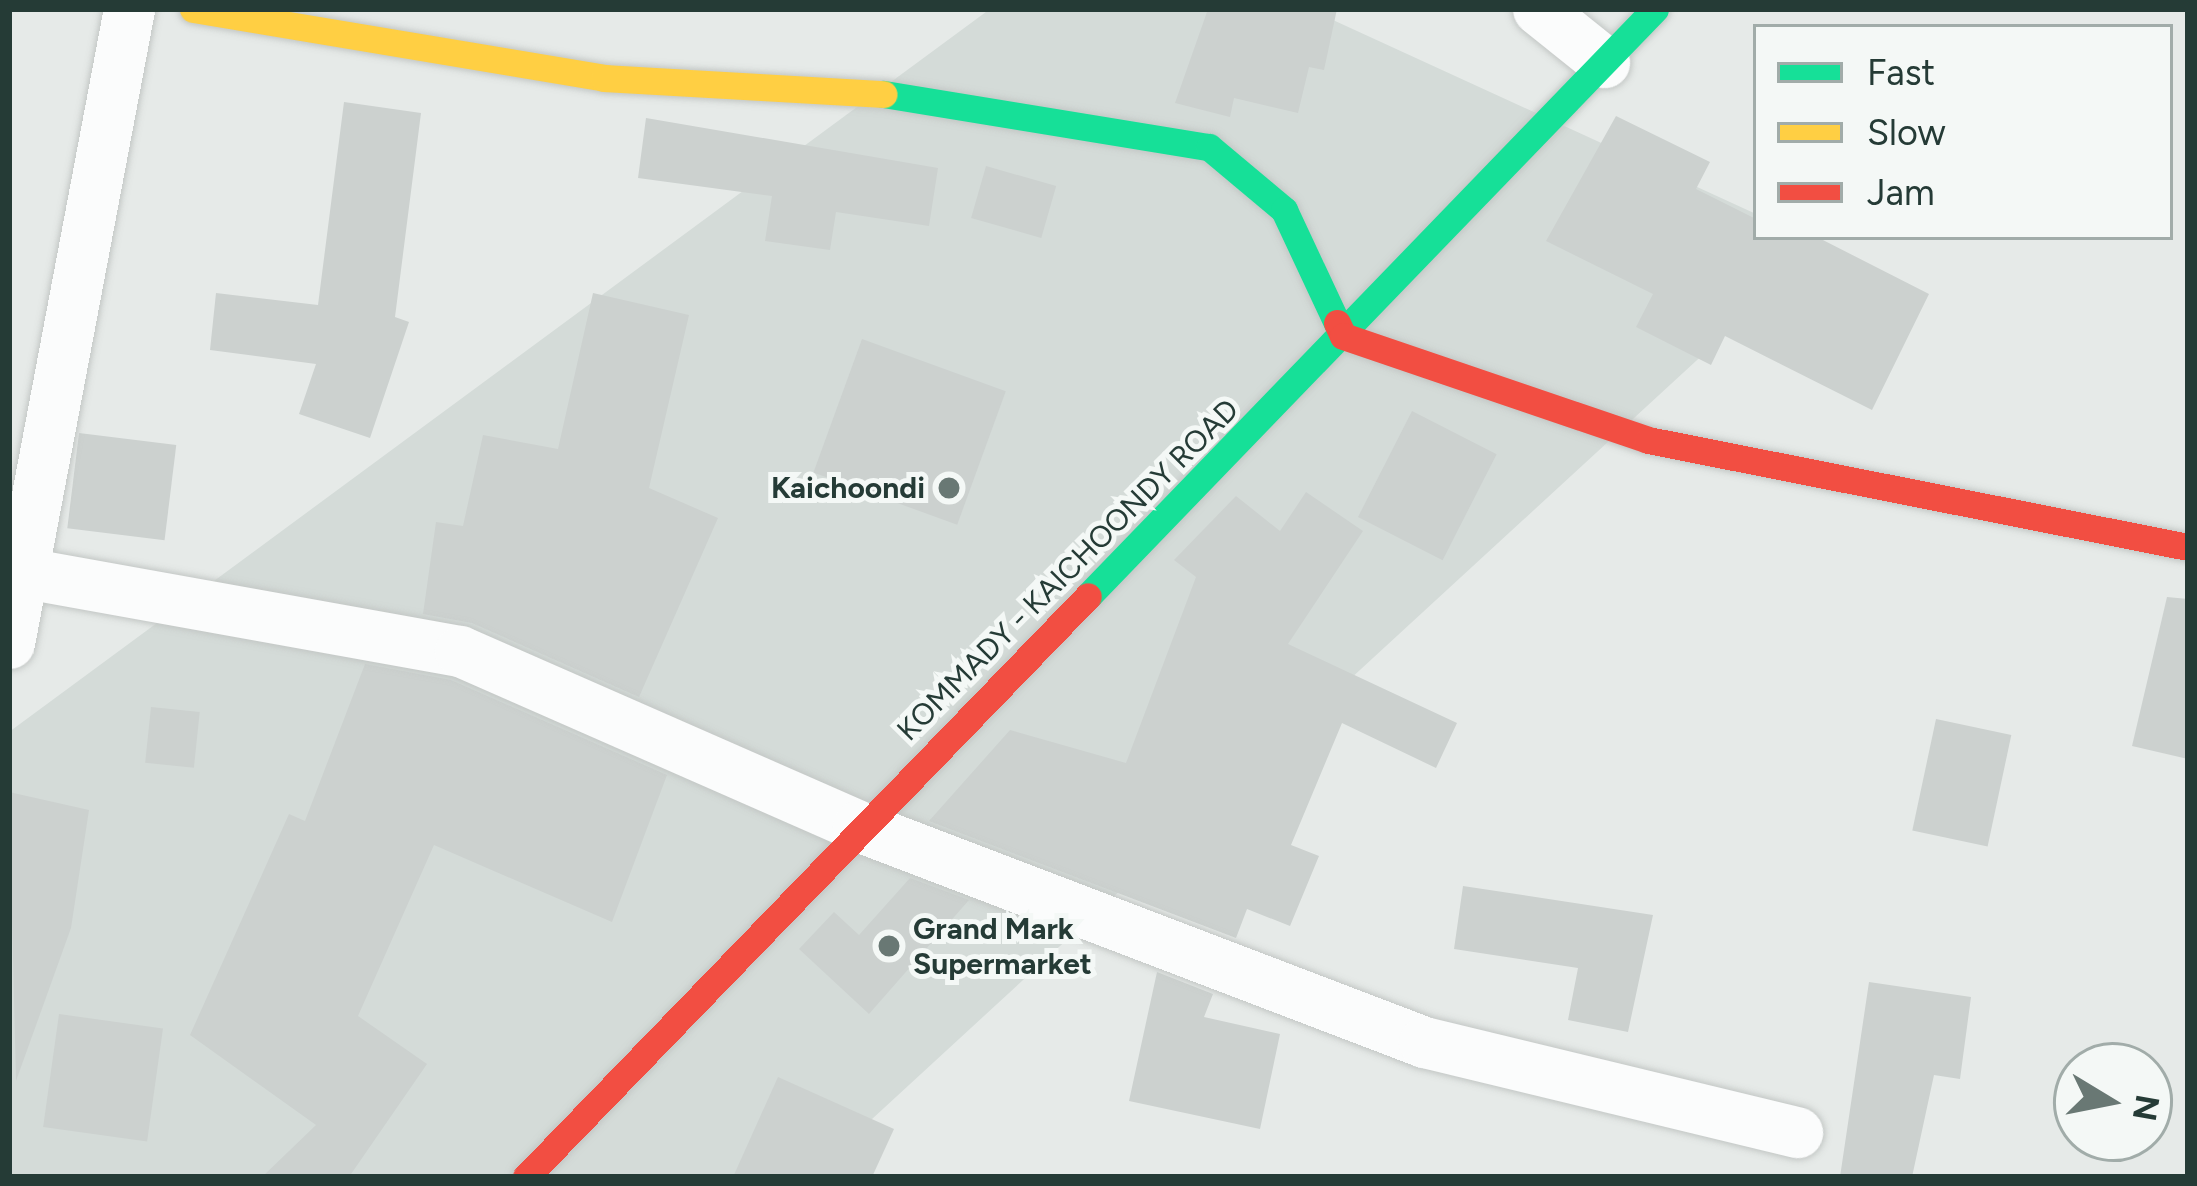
<!DOCTYPE html>
<html>
<head>
<meta charset="utf-8">
<style>
	body { margin:0 }
	#map { position:relative; width:2197px; height:1186px; overflow:hidden; background:#e6eae8; font-family:Figtree,sans-serif }
	div>[style] { position:absolute }
	[style*='--x'] { left:calc(var(--x)*1px); top:calc(var(--y)*1px); width:calc(var(--w)*1px); rotate:calc(var(--a)*1deg) }
	.built>* { inset:0; background:#d4dbd8 }
	.building>* { inset:0; background:#ccd1cf; transform-origin:0 0 }
	.roads { filter:drop-shadow(0 0 3px #c3c7c5) drop-shadow(0 0 3px #c3c7c5) }
	.street>* { height:51px; margin:-25.5px; padding:0 25.5px; transform-origin:25.5px; border-radius:25.5px; background:#fbfcfc }
	.fast>* { height:27px; margin:-13.5px; padding:0 13.5px; transform-origin:13.5px; border-radius:13.5px; background:#16e098 }
	.slow>* { height:27px; margin:-13.5px; padding:0 13.5px; transform-origin:13.5px; border-radius:13.5px; background:#ffcf43 }
	.jam>* { height:27px; margin:-13.5px; padding:0 13.5px; transform-origin:13.5px; border-radius:13.5px; background:#f24e42 }
	.dots>* { width:33px; height:33px; translate:-50% -50%; box-sizing:border-box; border:6px solid #f4f8f6; border-radius:50% }
	span { translate:-50% -50%; white-space:nowrap; text-align:center; line-height:1.15; -webkit-text-stroke:10px #f4f8f6; paint-order:stroke }
	.poi-label { font-size:30px; color:#253b36; font-weight:700 }
	.right { translate:-100% -50%; text-align:right }
	.left { translate:0 -50%; text-align:left }
	.street-label { font-size:30px; color:#253b36 }
	.frame { position:absolute; inset:0; border:12px solid #253b36; pointer-events:none }
	.legend { position:absolute; left:1753px; top:24px; width:420px; height:216px; box-sizing:border-box; background:#f4f8f6; border:3px solid #a1aca9; margin:0; padding:15px 21px; list-style:none; font-size:36px; color:#253b36 }
	.legend li { display:flex; align-items:center; gap:24px; height:60px }
	.legend b { width:60px; border:3px solid #a1aca9 }
	.north { position:absolute; left:2053px; top:1042px; width:120px; height:120px; box-sizing:border-box; background:#f4f8f6; border:3px solid #a1aca9; border-radius:50%; rotate:100deg; font-size:33px; font-weight:700; line-height:48px; text-align:center; color:#253b36 }
	.north::after { content:''; display:block; margin:auto; width:42px; height:54px; background:#697874; clip-path:polygon(50% 0,100% 100%,50% 72%,0 100%) }
</style>
</head>
<body>
<div id="map">
	<div class="built">
		<div style="clip-path:polygon(990px 9px,1309px 9px,1756px 214px,1756px 237px,1822px 245px,809px 1177px,9px 1177px,9px 732px)"></div>
	</div>
	<div class="building">
		<div style="clip-path:polygon(1208px 9px,1337px 9px,1324px 70px,1309px 67px,1298px 113px,1234px 98px,1230px 117px,1175px 103px)"></div>
		<div style="clip-path:polygon(344px 102px,421px 113px,395px 317px,409px 322px,370px 438px,299px 414px,316px 364px,210px 350px,216px 293px,318px 305px)"></div>
		<div style="clip-path:polygon(1616px 116px,1710px 162px,1696px 189px,1756px 219px,1756px 237px,1817px 237px,1929px 294px,1872px 410px,1725px 336px,1711px 365px,1636px 327px,1653px 294px,1546px 241px)"></div>
		<div style="clip-path:polygon(646px 118px,938px 168px,929px 226px,836px 212px,830px 250px,765px 241px,772px 196px,638px 178px)"></div>
		<div style="left:986px;top:166px;width:73px;height:54px;rotate:16deg"></div>
		<div style="clip-path:polygon(593px 293px,689px 315px,649px 488px,718px 518px,639px 697px,472px 623px,423px 614px,436px 522px,463px 526px,483px 435px,558px 449px)"></div>
		<div style="left:862px;top:339px;width:153px;height:142px;rotate:20deg"></div>
		<div style="left:1412px;top:411px;width:95px;height:119px;rotate:27deg"></div>
		<div style="left:79px;top:433px;width:98px;height:96px;rotate:7deg"></div>
		<div style="clip-path:polygon(1306px 492px,1363px 531px,1288px 644px,1457px 723px,1436px 768px,1342px 723px,1291px 845px,1319px 856px,1290px 926px,1247px 909px,1236px 938px,929px 821px,1010px 730px,1126px 763px,1196px 577px,1174px 560px,1236px 496px,1280px 531px)"></div>
		<div style="clip-path:polygon(2167px 597px,2188px 599px,2188px 759px,2132px 746px)"></div>
		<div style="clip-path:polygon(365px 664px,451px 680px,667px 775px,612px 922px,434px 845px,358px 1016px,427px 1064px,349px 1177px,262px 1177px,316px 1125px,190px 1035px,289px 814px,305px 821px)"></div>
		<div style="left:151px;top:707px;width:49px;height:56px;rotate:6deg"></div>
		<div style="left:1936px;top:719px;width:77px;height:114px;rotate:12deg"></div>
		<div style="clip-path:polygon(9px 792px,89px 810px,71px 928px,16px 1081px)"></div>
		<div style="clip-path:polygon(910px 878px,969px 900px,869px 1014px,799px 949px,834px 912px,859px 935px)"></div>
		<div style="clip-path:polygon(1463px 886px,1653px 915px,1628px 1032px,1568px 1020px,1578px 968px,1454px 949px)"></div>
		<div style="clip-path:polygon(1157px 972px,1213px 994px,1204px 1017px,1280px 1034px,1260px 1129px,1129px 1101px)"></div>
		<div style="clip-path:polygon(1869px 982px,1971px 997px,1960px 1079px,1934px 1075px,1912px 1177px,1840px 1177px)"></div>
		<div style="left:59px;top:1014px;width:105px;height:114px;rotate:8deg"></div>
		<div style="clip-path:polygon(778px 1077px,894px 1129px,872px 1177px,733px 1177px)"></div>
	</div>
	<div class="roads">
		<div class="street">
			<div style="--x:1538;--y:9;--w:85;--a:38.8"></div>
			<div style="--x:9;--y:570;--w:458;--a:10.2"></div>
			<div style="--x:460;--y:651;--w:435;--a:23.7"></div>
			<div style="--x:858;--y:826;--w:606;--a:20.89"></div>
			<div style="--x:1424;--y:1042;--w:384;--a:13.6"></div>
			<div style="--x:9;--y:643;--w:645;--a:-79.28"></div>
		</div>
		<div class="fast">
			<div style="--x:884;--y:94;--w:329;--a:9.3"></div>
			<div style="--x:1209;--y:147;--w:98;--a:40"></div>
			<div style="--x:1284;--y:210;--w:125;--a:64.9"></div>
			<div style="--x:1088;--y:596;--w:816;--a:-45.99"></div>
		</div>
		<div class="slow">
			<div style="--x:193;--y:9;--w:417;--a:9.5"></div>
			<div style="--x:604;--y:78;--w:280;--a:3.3"></div>
		</div>
		<div class="jam">
			<div style="--x:1337;--y:323;--w:14;--a:65"></div>
			<div style="--x:1343;--y:336;--w:322;--a:18.8"></div>
			<div style="--x:1648;--y:440;--w:550;--a:11.21"></div>
			<div style="--x:526;--y:1177;--w:808;--a:-45.95"></div>
		</div>
	</div>
	<div class="dots">
		<div style="left:949px;top:488px;background:#697874"></div>
		<div style="left:889px;top:946px;background:#697874"></div>
	</div>
	<div class="poi-label">
		<span class="right" style="left:925px;top:488px">Kaichoondi</span>
		<span class="left" style="left:913px;top:946px">Grand Mark<br>Supermarket</span>
	</div>
	<div class="street-label">
		<span style="left:1068px;top:570px;rotate:-45deg">KOMMADY - KAICHOONDY ROAD</span>
	</div>
	<div class="frame"></div>
	<ul class="legend">
	<li><b style="height:15px;background:#16e098"></b>Fast</li>
	<li><b style="height:15px;background:#ffcf43"></b>Slow</li>
	<li><b style="height:15px;background:#f24e42"></b>Jam</li>
	</ul>
	<div class="north">N</div>
</div>
</body>
</html>
